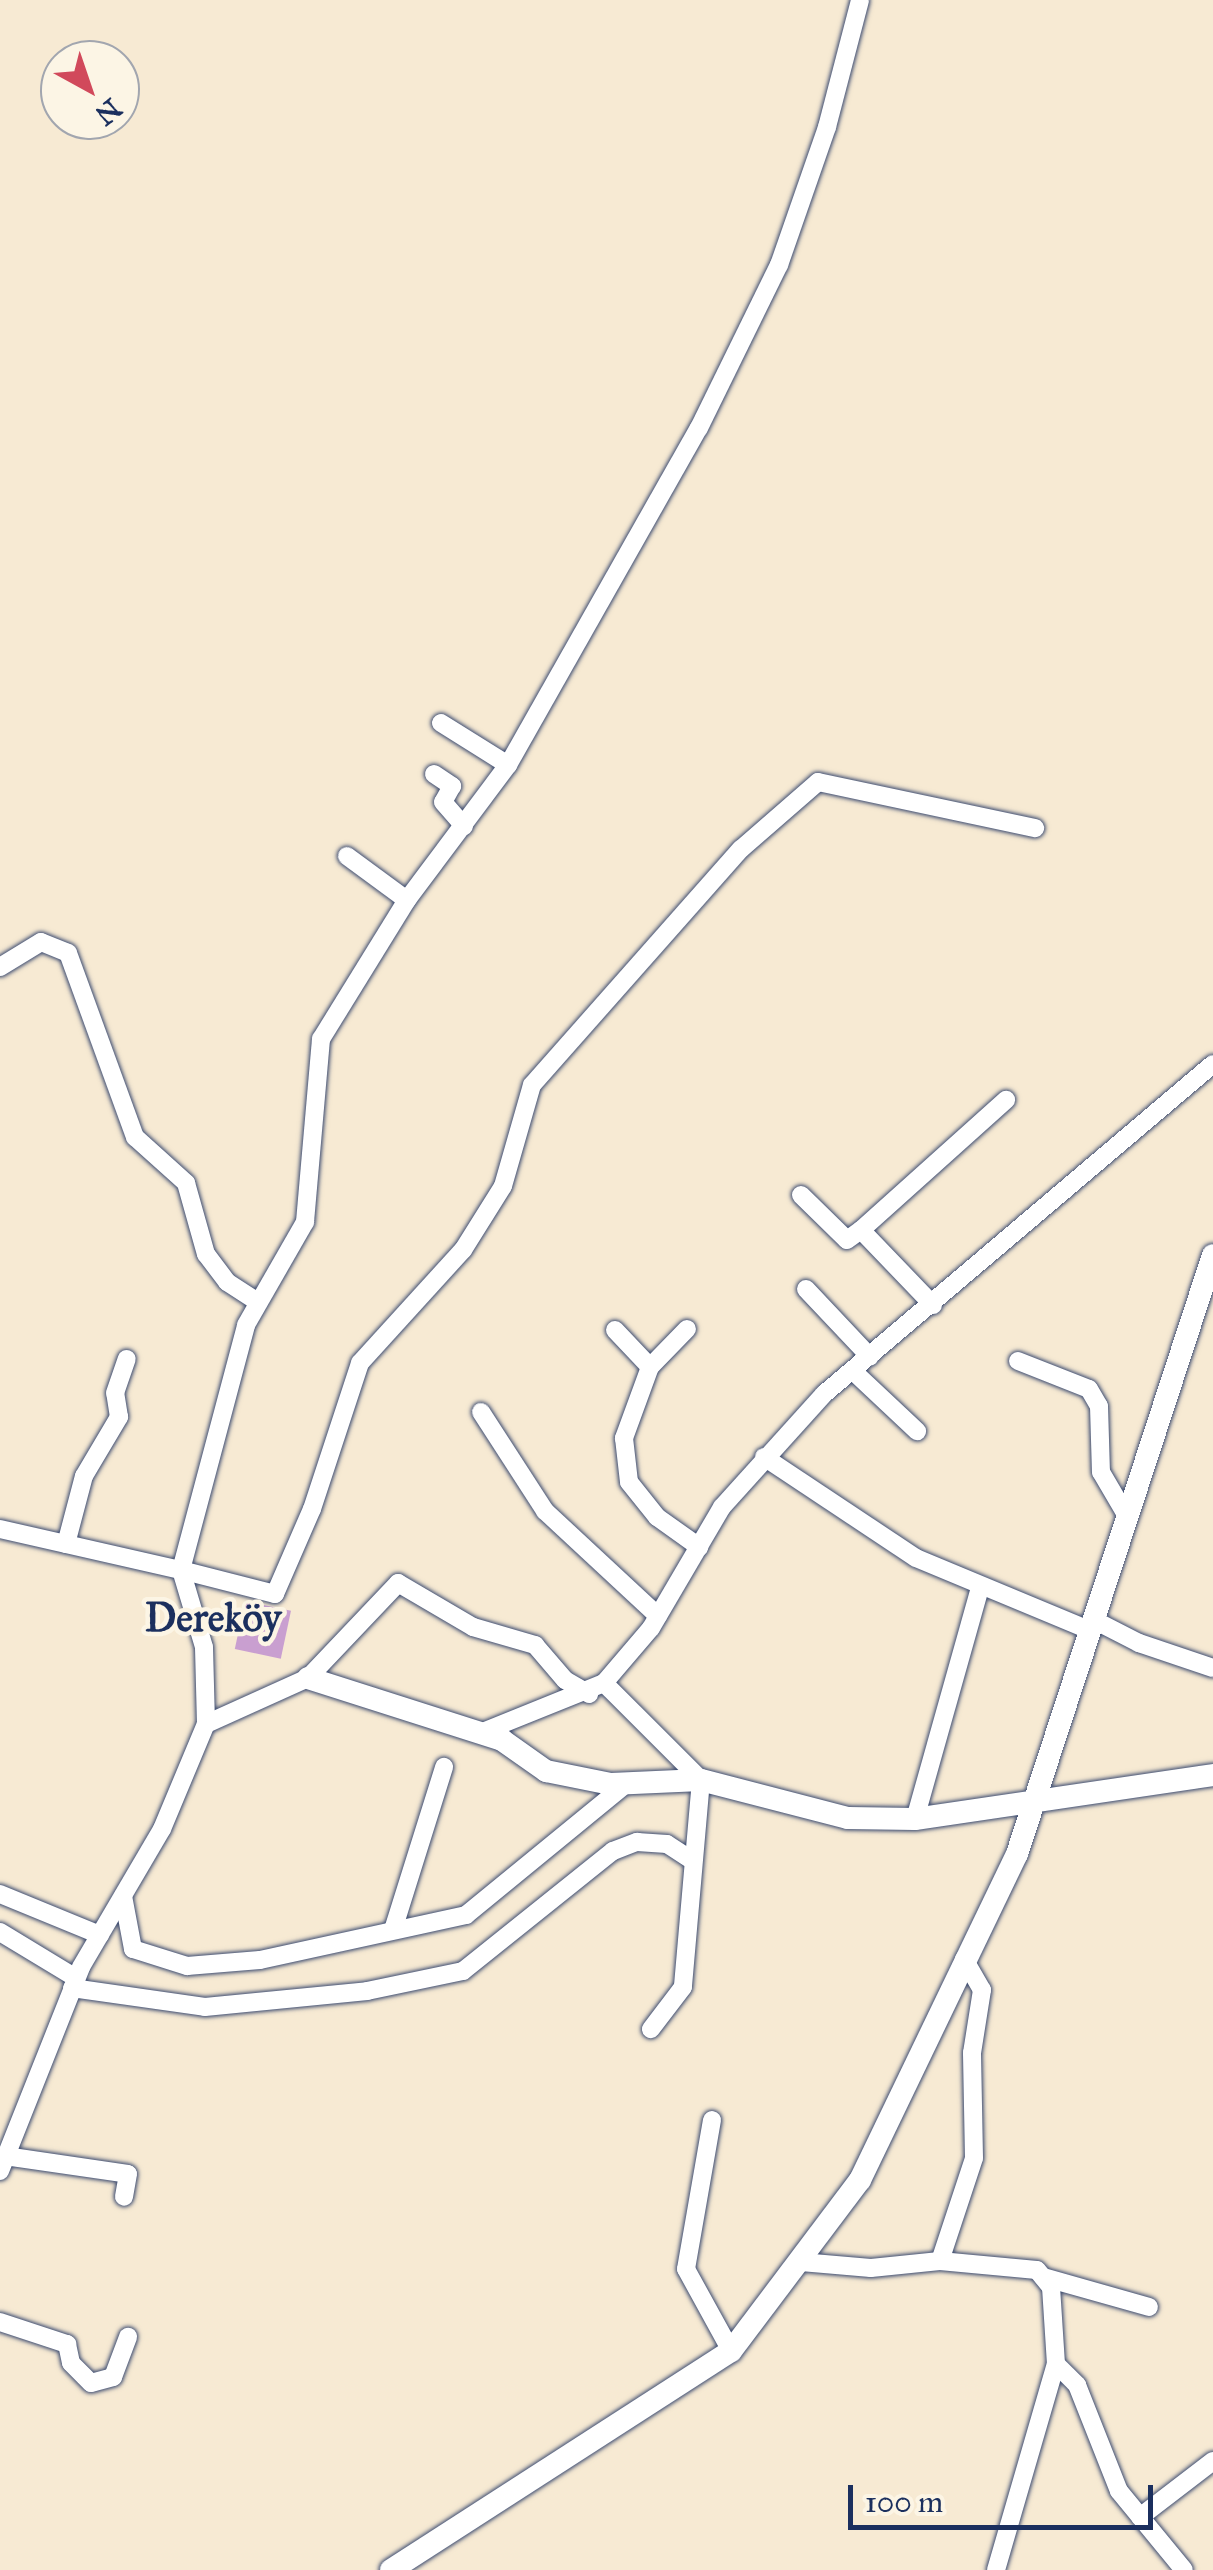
<!DOCTYPE html>
<html>
<head>
<meta charset="utf-8">
<style>
	body { margin:0 }
	#map { position:relative; width:1213px; height:2570px; overflow:hidden; background:#f7ead3; font-family:"IM FELL Great Primer",serif }
	div>[style] { position:absolute }
	[style*='--x'] { left:calc(var(--x)*1px); top:calc(var(--y)*1px); width:calc(var(--w)*1px); rotate:calc(var(--a)*1deg) }
	.building>* { inset:0; background:#c99fd0; transform-origin:0 0 }
	.roads { filter:drop-shadow(0 0 2px #3c4b70) drop-shadow(0 0 2px #3c4b70) }
	.minor>* { height:18px; margin:-9px; padding:0 9px; transform-origin:9px; border-radius:9px; background:#fff }
	.tertiary>* { height:22px; margin:-11px; padding:0 11px; transform-origin:11px; border-radius:11px; background:#fff }
	span { translate:-50% -50%; white-space:nowrap; text-align:center; line-height:1.15; -webkit-text-stroke:9px #fcf5e5; paint-order:stroke }
	.quarter-label { font-size:40px; color:#1b2f5e; font-weight:700 }
	.north { position:absolute; left:40px; top:40px; width:100px; height:100px; box-sizing:border-box; background:#fcf5e5; border:2px solid #a2a6af; border-radius:50%; rotate:140deg; font-size:28px; font-weight:700; line-height:40px; text-align:center; color:#1b2f5e }
	.north::after { content:''; display:block; margin:auto; width:35px; height:45px; background:#d1495b; clip-path:polygon(50% 0,100% 100%,50% 72%,0 100%) }
	.scale { position:absolute; left:848px; top:2485px; width:305px; height:45px; box-sizing:border-box; border:5px solid #1b2f5e; border-top:0; padding-left:12px; font-size:30px; line-height:35px; white-space:nowrap; color:#1b2f5e; -webkit-text-stroke:8px #fcf5e5; paint-order:stroke }
</style>
</head>
<body>
<div id="map">
	<div class="building">
		<div style="left:245px;top:1601px;width:47px;height:49px;rotate:12deg"></div>
	</div>
	<div class="roads">
		<div class="minor">
			<div style="--x:441;--y:723;--w:79;--a:32.1"></div>
			<div style="--x:434;--y:774;--w:22;--a:34"></div>
			<div style="--x:452;--y:786;--w:18;--a:119"></div>
			<div style="--x:443;--y:802;--w:32;--a:49"></div>
			<div style="--x:347;--y:856;--w:74;--a:36.3"></div>
			<div style="--x:0;--y:967;--w:48;--a:-31.4"></div>
			<div style="--x:41;--y:942;--w:29;--a:22"></div>
			<div style="--x:68;--y:953;--w:196;--a:70"></div>
			<div style="--x:135;--y:1137;--w:69;--a:42"></div>
			<div style="--x:186;--y:1183;--w:74;--a:74.3"></div>
			<div style="--x:206;--y:1254;--w:35;--a:53"></div>
			<div style="--x:227;--y:1282;--w:35;--a:33"></div>
			<div style="--x:801;--y:1195;--w:64;--a:44.4"></div>
			<div style="--x:847;--y:1240;--w:17;--a:-36"></div>
			<div style="--x:861;--y:1230;--w:104;--a:46.2"></div>
			<div style="--x:861;--y:1230;--w:195;--a:-41.9"></div>
			<div style="--x:806;--y:1289;--w:93;--a:46.7"></div>
			<div style="--x:615;--y:1330;--w:51;--a:46.6"></div>
			<div style="--x:650;--y:1367;--w:76;--a:110.1"></div>
			<div style="--x:624;--y:1438;--w:44;--a:83.5"></div>
			<div style="--x:629;--y:1482;--w:45;--a:51.3"></div>
			<div style="--x:657;--y:1517;--w:52;--a:35.5"></div>
			<div style="--x:1018;--y:1361;--w:76;--a:21.5"></div>
			<div style="--x:1089;--y:1389;--w:20;--a:60"></div>
			<div style="--x:1099;--y:1406;--w:66;--a:88.3"></div>
			<div style="--x:1101;--y:1472;--w:53;--a:59.6"></div>
			<div style="--x:650;--y:1367;--w:53;--a:-45.8"></div>
			<div style="--x:853;--y:1371;--w:88;--a:43.2"></div>
			<div style="--x:481;--y:1412;--w:118;--a:57.1"></div>
			<div style="--x:545;--y:1511;--w:154;--a:42.9"></div>
			<div style="--x:764;--y:1457;--w:182;--a:33.6"></div>
			<div style="--x:916;--y:1558;--w:190;--a:22.6"></div>
			<div style="--x:0;--y:1529;--w:186;--a:12.8"></div>
			<div style="--x:181;--y:1570;--w:253;--a:-75.1"></div>
			<div style="--x:246;--y:1325;--w:119;--a:-60.2"></div>
			<div style="--x:305;--y:1222;--w:184;--a:-85"></div>
			<div style="--x:321;--y:1039;--w:163;--a:-58.3"></div>
			<div style="--x:407;--y:900;--w:169;--a:-53.2"></div>
			<div style="--x:508;--y:765;--w:387;--a:-60.5"></div>
			<div style="--x:699;--y:428;--w:182;--a:-63.9"></div>
			<div style="--x:779;--y:265;--w:146;--a:-70.8"></div>
			<div style="--x:827;--y:127;--w:131;--a:-75.4"></div>
			<div style="--x:66;--y:1544;--w:70;--a:-75.2"></div>
			<div style="--x:84;--y:1476;--w:69;--a:-59.3"></div>
			<div style="--x:119;--y:1417;--w:24;--a:-99"></div>
			<div style="--x:115;--y:1393;--w:36;--a:-71"></div>
			<div style="--x:181;--y:1570;--w:97;--a:14.3"></div>
			<div style="--x:275;--y:1594;--w:93;--a:-66.5"></div>
			<div style="--x:312;--y:1509;--w:154;--a:-71.8"></div>
			<div style="--x:360;--y:1363;--w:153;--a:-47.7"></div>
			<div style="--x:463;--y:1250;--w:75;--a:-58"></div>
			<div style="--x:503;--y:1186;--w:105;--a:-74"></div>
			<div style="--x:532;--y:1085;--w:315;--a:-48.5"></div>
			<div style="--x:741;--y:849;--w:102;--a:-41"></div>
			<div style="--x:818;--y:782;--w:222;--a:12"></div>
			<div style="--x:1094;--y:1620;--w:51;--a:27.1"></div>
			<div style="--x:1139;--y:1643;--w:78;--a:18.7"></div>
			<div style="--x:604;--y:1683;--w:137;--a:45"></div>
			<div style="--x:701;--y:1780;--w:208;--a:95"></div>
			<div style="--x:683;--y:1987;--w:53;--a:127.3"></div>
			<div style="--x:206;--y:1724;--w:112;--a:-24.3"></div>
			<div style="--x:308;--y:1678;--w:131;--a:-46.5"></div>
			<div style="--x:398;--y:1583;--w:87;--a:30.4"></div>
			<div style="--x:473;--y:1627;--w:65;--a:16.2"></div>
			<div style="--x:535;--y:1645;--w:46;--a:49.4"></div>
			<div style="--x:565;--y:1680;--w:28;--a:30"></div>
			<div style="--x:480;--y:1733;--w:134;--a:-22"></div>
			<div style="--x:604;--y:1683;--w:72;--a:-49.5"></div>
			<div style="--x:651;--y:1628;--w:140;--a:-59.6"></div>
			<div style="--x:722;--y:1507;--w:152;--a:-47.9"></div>
			<div style="--x:824;--y:1394;--w:510;--a:-40.31"></div>
			<div style="--x:915;--y:1819;--w:240;--a:-74.3"></div>
			<div style="--x:0;--y:1894;--w:108;--a:22.3"></div>
			<div style="--x:123;--y:1896;--w:54;--a:79.3"></div>
			<div style="--x:133;--y:1949;--w:57;--a:17.5"></div>
			<div style="--x:187;--y:1966;--w:73;--a:-4.7"></div>
			<div style="--x:260;--y:1960;--w:211;--a:-12.3"></div>
			<div style="--x:466;--y:1915;--w:207;--a:-39.3"></div>
			<div style="--x:393;--y:1930;--w:171;--a:-72.6"></div>
			<div style="--x:0;--y:1932;--w:89;--a:31.2"></div>
			<div style="--x:72;--y:1988;--w:134;--a:8.1"></div>
			<div style="--x:205;--y:2007;--w:163;--a:-5.6"></div>
			<div style="--x:367;--y:1991;--w:98;--a:-11.8"></div>
			<div style="--x:463;--y:1971;--w:192;--a:-38.7"></div>
			<div style="--x:613;--y:1851;--w:26;--a:-21"></div>
			<div style="--x:637;--y:1842;--w:30;--a:4"></div>
			<div style="--x:667;--y:1844;--w:27;--a:33"></div>
			<div style="--x:712;--y:2120;--w:151;--a:99.9"></div>
			<div style="--x:686;--y:2269;--w:94;--a:61.2"></div>
			<div style="--x:5;--y:2156;--w:124;--a:8.3"></div>
			<div style="--x:128;--y:2174;--w:23;--a:100"></div>
			<div style="--x:0;--y:2171;--w:219;--a:-68.3"></div>
			<div style="--x:81;--y:1967;--w:160;--a:-59.6"></div>
			<div style="--x:162;--y:1829;--w:114;--a:-67.3"></div>
			<div style="--x:206;--y:1724;--w:77;--a:-91.5"></div>
			<div style="--x:204;--y:1647;--w:80;--a:-106.6"></div>
			<div style="--x:940;--y:2261;--w:108;--a:-71.7"></div>
			<div style="--x:974;--y:2158;--w:105;--a:-91.1"></div>
			<div style="--x:972;--y:2053;--w:64;--a:-81"></div>
			<div style="--x:982;--y:1990;--w:36;--a:-120"></div>
			<div style="--x:801;--y:2262;--w:70;--a:4.9"></div>
			<div style="--x:871;--y:2268;--w:69;--a:-5.8"></div>
			<div style="--x:940;--y:2261;--w:97;--a:5.3"></div>
			<div style="--x:1037;--y:2270;--w:22;--a:51"></div>
			<div style="--x:1051;--y:2287;--w:77;--a:86.3"></div>
			<div style="--x:1056;--y:2364;--w:30;--a:45"></div>
			<div style="--x:1077;--y:2385;--w:114;--a:68.4"></div>
			<div style="--x:1119;--y:2491;--w:102;--a:50.6"></div>
			<div style="--x:1043;--y:2277;--w:110;--a:15.8"></div>
			<div style="--x:0;--y:2322;--w:71;--a:18.2"></div>
			<div style="--x:67;--y:2344;--w:19;--a:78"></div>
			<div style="--x:71;--y:2363;--w:28;--a:45"></div>
			<div style="--x:91;--y:2383;--w:23;--a:-15"></div>
			<div style="--x:113;--y:2377;--w:43;--a:-69.4"></div>
			<div style="--x:1140;--y:2517;--w:92;--a:-37.5"></div>
			<div style="--x:996;--y:2570;--w:215;--a:-73.8"></div>
		</div>
		<div class="tertiary">
			<div style="--x:308;--y:1678;--w:204;--a:17.7"></div>
			<div style="--x:502;--y:1740;--w:54;--a:35.2"></div>
			<div style="--x:546;--y:1771;--w:66;--a:11.3"></div>
			<div style="--x:611;--y:1784;--w:90;--a:-2.5"></div>
			<div style="--x:701;--y:1780;--w:152;--a:14.5"></div>
			<div style="--x:848;--y:1818;--w:67;--a:0.9"></div>
			<div style="--x:915;--y:1819;--w:301;--a:-8.4"></div>
			<div style="--x:391;--y:2570;--w:404;--a:-32.8"></div>
			<div style="--x:731;--y:2351;--w:214;--a:-53"></div>
			<div style="--x:860;--y:2180;--w:362;--a:-64.3"></div>
			<div style="--x:1017;--y:1854;--w:630;--a:-71.88"></div>
		</div>
	</div>
	<div class="quarter-label">
		<span style="left:213px;top:1618px">Dereköy</span>
	</div>
	<div class="north">N</div>
	<div class="scale">100 m</div>
</div>
</body>
</html>
